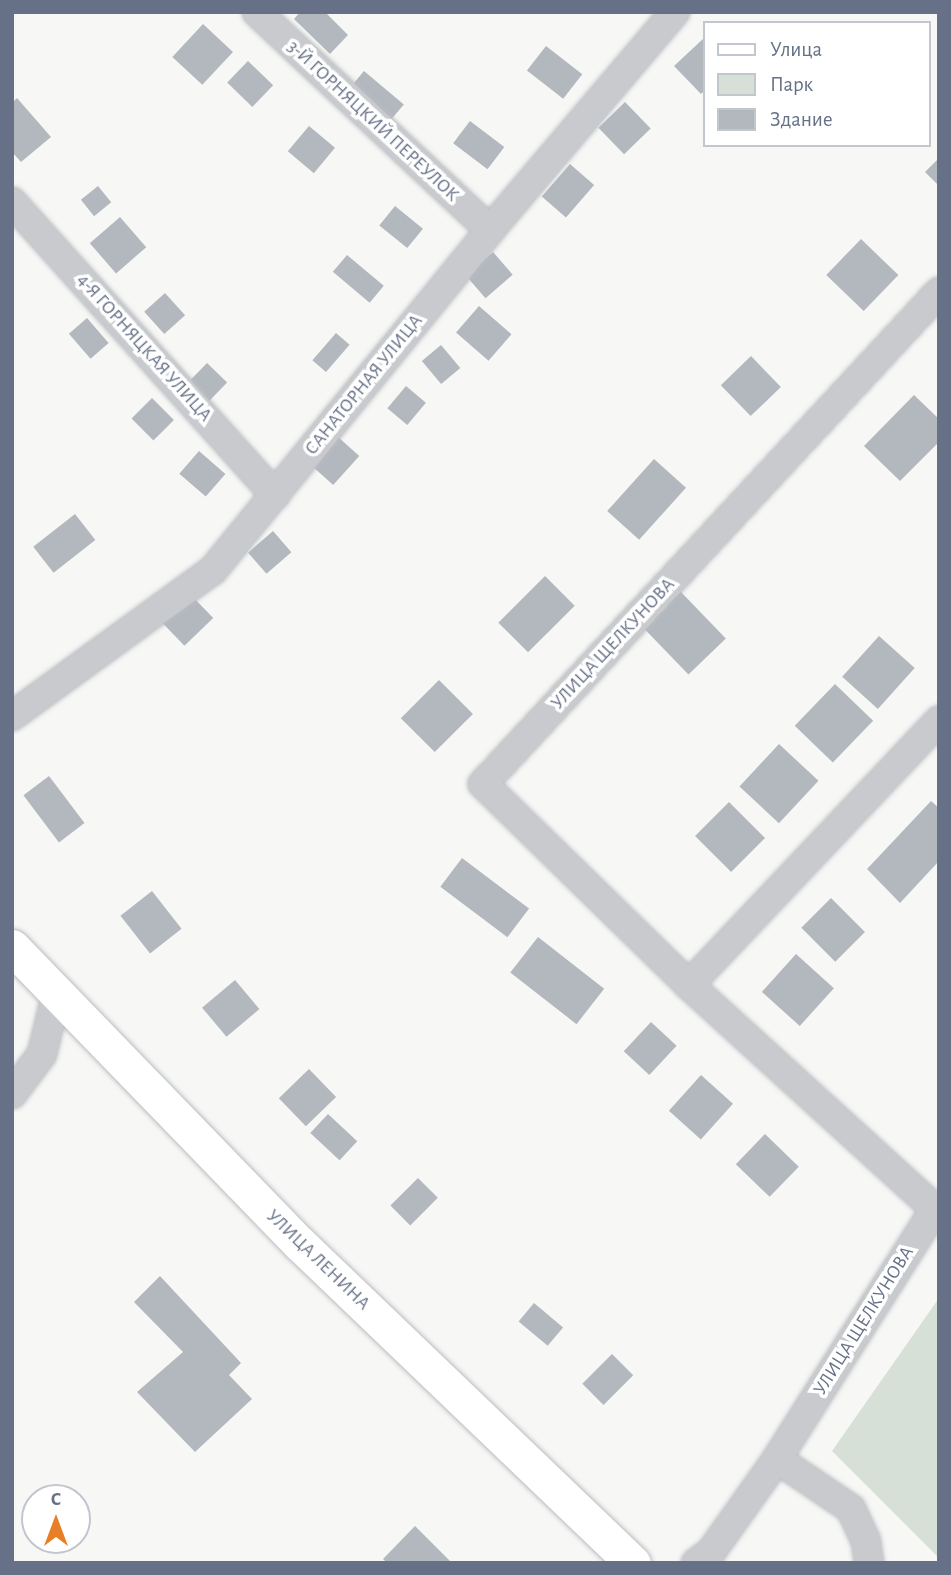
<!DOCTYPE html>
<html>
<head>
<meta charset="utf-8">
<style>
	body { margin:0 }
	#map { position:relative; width:951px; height:1575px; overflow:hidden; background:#f7f8f5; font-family:"Alegreya Sans",sans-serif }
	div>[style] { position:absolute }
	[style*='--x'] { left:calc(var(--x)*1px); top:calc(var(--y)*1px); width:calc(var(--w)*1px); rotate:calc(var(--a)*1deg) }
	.green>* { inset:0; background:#d7e0d6 }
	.building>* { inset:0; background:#b3b8bf; transform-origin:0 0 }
	.roads { filter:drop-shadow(0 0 2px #babdc2) drop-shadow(0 0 2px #babdc2) }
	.minor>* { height:28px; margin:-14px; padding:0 14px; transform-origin:14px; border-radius:14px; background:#c8cace }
	.major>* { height:35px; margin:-17.5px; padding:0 17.5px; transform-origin:17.5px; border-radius:17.5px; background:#fff }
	span { translate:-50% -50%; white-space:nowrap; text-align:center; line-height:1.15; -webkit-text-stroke:7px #fff; paint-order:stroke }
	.street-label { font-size:19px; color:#667187 }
	.frame { position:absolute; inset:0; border:14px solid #667187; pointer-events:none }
	.legend { position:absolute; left:703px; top:21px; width:228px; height:126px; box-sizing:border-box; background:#fff; border:2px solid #c2c6cf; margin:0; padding:9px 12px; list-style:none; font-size:21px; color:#667187 }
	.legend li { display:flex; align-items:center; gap:14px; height:35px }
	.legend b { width:35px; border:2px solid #c2c6cf }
	.north { position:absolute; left:21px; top:1484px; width:70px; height:70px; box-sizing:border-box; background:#fff; border:2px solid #c2c6cf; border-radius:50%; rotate:0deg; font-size:19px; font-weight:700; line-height:28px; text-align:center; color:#667187 }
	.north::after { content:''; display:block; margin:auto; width:24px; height:32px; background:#e87f25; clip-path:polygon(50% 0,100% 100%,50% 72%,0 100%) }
</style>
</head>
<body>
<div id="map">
	<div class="green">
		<div style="clip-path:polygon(939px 1298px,939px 1558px,832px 1451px)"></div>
	</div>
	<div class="building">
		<div style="clip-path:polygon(300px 12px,325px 12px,348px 35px,330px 54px,294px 19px)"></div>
		<div style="left:203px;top:24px;width:41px;height:45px;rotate:43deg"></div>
		<div style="clip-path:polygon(704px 38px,704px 91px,701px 94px,674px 66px)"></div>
		<div style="left:546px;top:46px;width:46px;height:31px;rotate:38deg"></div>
		<div style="left:248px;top:61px;width:35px;height:30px;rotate:44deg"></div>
		<div style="left:364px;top:71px;width:52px;height:26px;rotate:40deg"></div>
		<div style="clip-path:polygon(17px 98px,51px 137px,21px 162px,12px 152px,12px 103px)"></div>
		<div style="left:625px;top:102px;width:37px;height:37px;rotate:46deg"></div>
		<div style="left:470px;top:121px;width:43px;height:28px;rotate:37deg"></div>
		<div style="left:309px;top:126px;width:34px;height:33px;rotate:40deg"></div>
		<div style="clip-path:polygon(939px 158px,939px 186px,925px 172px)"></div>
		<div style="left:570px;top:164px;width:32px;height:43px;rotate:41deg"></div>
		<div style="left:98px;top:186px;width:21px;height:22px;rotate:51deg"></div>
		<div style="left:395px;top:206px;width:36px;height:25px;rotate:39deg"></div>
		<div style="left:120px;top:217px;width:40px;height:40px;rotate:49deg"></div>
		<div style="left:861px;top:239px;width:52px;height:50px;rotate:44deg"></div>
		<div style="left:493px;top:252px;width:30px;height:36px;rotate:49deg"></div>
		<div style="left:347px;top:255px;width:48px;height:22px;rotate:40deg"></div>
		<div style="left:165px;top:293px;width:30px;height:28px;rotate:48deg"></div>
		<div style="left:479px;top:306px;width:43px;height:35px;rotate:41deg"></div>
		<div style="left:87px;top:318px;width:33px;height:24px;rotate:49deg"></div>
		<div style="left:336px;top:333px;width:18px;height:36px;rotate:41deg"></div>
		<div style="left:441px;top:345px;width:30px;height:25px;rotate:50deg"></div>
		<div style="left:751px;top:356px;width:43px;height:42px;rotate:46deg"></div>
		<div style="left:207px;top:363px;width:28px;height:29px;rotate:44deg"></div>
		<div style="left:406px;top:386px;width:26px;height:29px;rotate:40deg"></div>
		<div style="clip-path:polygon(914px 395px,939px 419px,939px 442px,900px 481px,864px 446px)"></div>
		<div style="left:152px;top:398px;width:31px;height:29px;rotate:45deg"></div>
		<div style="left:337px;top:436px;width:30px;height:39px;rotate:42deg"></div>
		<div style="left:199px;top:451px;width:35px;height:30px;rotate:41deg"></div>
		<div style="left:654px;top:459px;width:43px;height:70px;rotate:42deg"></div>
		<div style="left:75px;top:514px;width:33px;height:53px;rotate:52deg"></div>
		<div style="left:273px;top:531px;width:28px;height:33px;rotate:49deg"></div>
		<div style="left:545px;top:576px;width:42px;height:66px;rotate:45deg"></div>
		<div style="left:680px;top:591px;width:66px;height:52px;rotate:46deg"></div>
		<div style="left:191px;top:595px;width:32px;height:40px;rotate:46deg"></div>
		<div style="left:879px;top:636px;width:48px;height:55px;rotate:42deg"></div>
		<div style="left:439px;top:680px;width:48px;height:54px;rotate:45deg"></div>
		<div style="left:835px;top:684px;width:53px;height:58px;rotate:44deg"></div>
		<div style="left:779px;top:744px;width:54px;height:58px;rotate:43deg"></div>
		<div style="left:49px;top:776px;width:59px;height:32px;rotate:53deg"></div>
		<div style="clip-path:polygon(931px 801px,939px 808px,939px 861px,900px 903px,867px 869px)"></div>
		<div style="left:729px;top:802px;width:51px;height:48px;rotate:45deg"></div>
		<div style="left:462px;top:858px;width:84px;height:36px;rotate:37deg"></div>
		<div style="left:152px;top:891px;width:48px;height:40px;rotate:52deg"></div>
		<div style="left:831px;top:898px;width:48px;height:42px;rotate:45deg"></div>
		<div style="left:538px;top:937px;width:84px;height:45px;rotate:38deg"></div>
		<div style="left:796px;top:954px;width:51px;height:51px;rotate:42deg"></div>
		<div style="left:235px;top:980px;width:38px;height:43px;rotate:50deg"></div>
		<div style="left:651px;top:1022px;width:35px;height:40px;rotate:43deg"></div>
		<div style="left:309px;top:1069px;width:39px;height:42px;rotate:46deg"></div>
		<div style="left:701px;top:1075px;width:43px;height:48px;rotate:42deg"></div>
		<div style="left:328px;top:1114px;width:40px;height:26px;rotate:43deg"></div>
		<div style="left:765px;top:1134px;width:47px;height:42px;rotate:44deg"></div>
		<div style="left:418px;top:1178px;width:28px;height:39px;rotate:45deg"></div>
		<div style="clip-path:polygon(160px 1276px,241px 1363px,229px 1375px,252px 1399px,195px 1452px,137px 1392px,183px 1352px,134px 1302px)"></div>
		<div style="left:534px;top:1303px;width:38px;height:24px;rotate:40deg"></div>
		<div style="left:612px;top:1354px;width:30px;height:42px;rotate:45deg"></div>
		<div style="clip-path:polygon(415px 1526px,452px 1563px,387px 1563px,383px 1559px)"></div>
	</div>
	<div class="roads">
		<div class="minor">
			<div style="--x:257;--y:12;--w:319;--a:43.1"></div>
			<div style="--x:12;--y:202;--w:394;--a:48.1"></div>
			<div style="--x:12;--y:716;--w:248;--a:-36"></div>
			<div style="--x:213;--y:570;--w:439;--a:-50.8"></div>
			<div style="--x:490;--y:230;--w:286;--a:-49.7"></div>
			<div style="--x:689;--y:985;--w:364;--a:-46.6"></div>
			<div style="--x:12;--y:1094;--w:50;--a:-53.1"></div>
			<div style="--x:42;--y:1054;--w:60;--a:-76.4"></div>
			<div style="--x:777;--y:1459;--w:89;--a:34"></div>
			<div style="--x:851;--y:1509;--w:35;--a:65"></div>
			<div style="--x:866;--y:1541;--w:22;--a:82"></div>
			<div style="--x:696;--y:1563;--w:19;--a:-36"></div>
			<div style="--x:711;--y:1552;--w:114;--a:-54.6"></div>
			<div style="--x:777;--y:1459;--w:296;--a:-57.7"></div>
			<div style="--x:935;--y:1209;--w:333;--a:-137.7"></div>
			<div style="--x:689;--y:985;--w:288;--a:-135.7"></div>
			<div style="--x:483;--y:784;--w:671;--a:-47.17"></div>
		</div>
		<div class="major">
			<div style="--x:12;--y:947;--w:414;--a:45.9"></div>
			<div style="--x:300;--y:1244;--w:461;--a:43.8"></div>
		</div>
	</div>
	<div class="street-label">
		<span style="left:373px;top:121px;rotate:43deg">3-Й ГОРНЯЦКИЙ ПЕРЕУЛОК</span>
		<span style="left:144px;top:348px;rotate:48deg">4-Я ГОРНЯЦКАЯ УЛИЦА</span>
		<span style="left:364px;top:385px;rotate:-51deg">САНАТОРНАЯ УЛИЦА</span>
		<span style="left:613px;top:644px;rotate:-47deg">УЛИЦА ЩЕЛКУНОВА</span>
		<span style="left:318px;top:1260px;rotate:44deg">УЛИЦА ЛЕНИНА</span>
		<span style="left:864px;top:1321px;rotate:-58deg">УЛИЦА ЩЕЛКУНОВА</span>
	</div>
	<div class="frame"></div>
	<ul class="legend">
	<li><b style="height:9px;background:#fff"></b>Улица</li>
	<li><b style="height:19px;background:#d7e0d6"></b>Парк</li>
	<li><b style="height:19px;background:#b3b8bf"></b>Здание</li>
	</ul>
	<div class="north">С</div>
</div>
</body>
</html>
